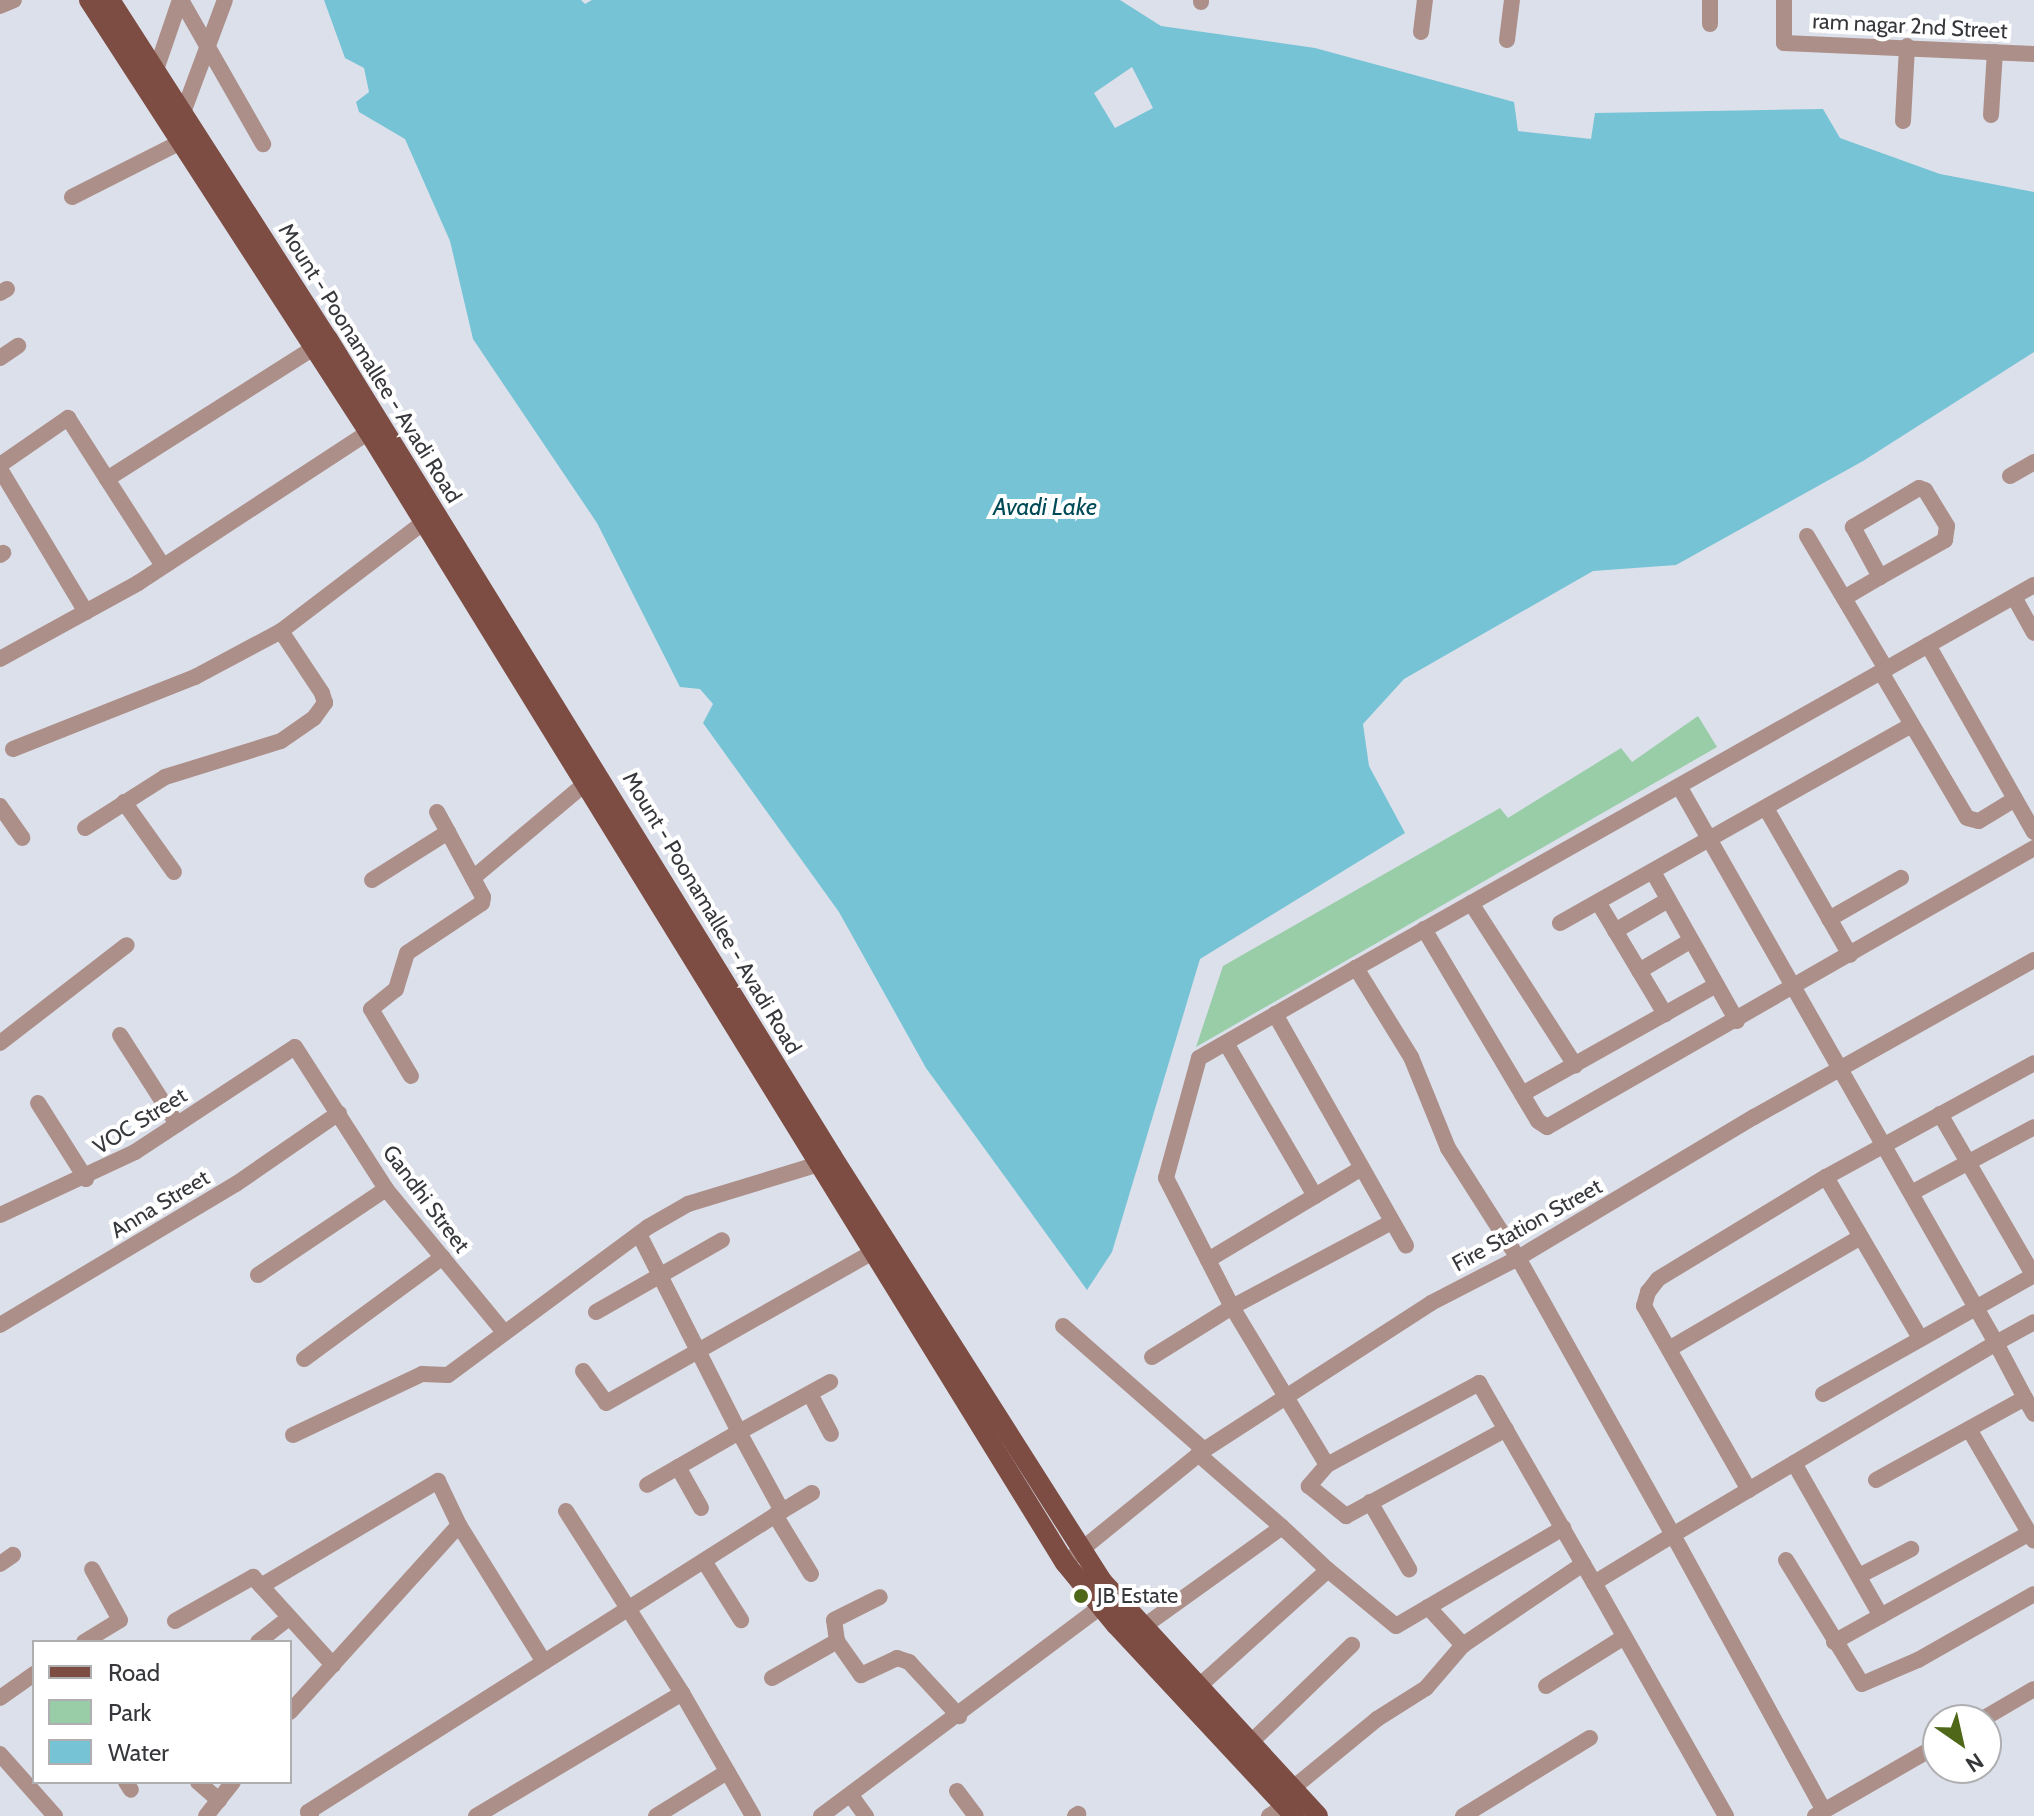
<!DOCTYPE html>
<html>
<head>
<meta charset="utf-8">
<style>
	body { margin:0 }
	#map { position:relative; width:2034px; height:1816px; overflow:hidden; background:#dce0eb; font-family:Cabin,sans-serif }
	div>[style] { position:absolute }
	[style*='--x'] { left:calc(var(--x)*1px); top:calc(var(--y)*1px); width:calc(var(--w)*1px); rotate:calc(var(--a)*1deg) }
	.green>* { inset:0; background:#98cda8 }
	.water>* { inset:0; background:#75c3d5 }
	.minor>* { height:16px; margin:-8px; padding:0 8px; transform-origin:8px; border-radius:8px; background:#ac8f89 }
	.major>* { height:20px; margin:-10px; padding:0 10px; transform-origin:10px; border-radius:10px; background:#7d4c42 }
	.dots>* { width:22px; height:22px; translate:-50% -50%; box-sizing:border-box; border:4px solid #fff; border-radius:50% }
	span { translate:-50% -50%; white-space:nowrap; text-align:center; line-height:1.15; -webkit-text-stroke:8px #fff; paint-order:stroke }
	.street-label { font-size:22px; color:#37383c }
	.poi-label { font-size:22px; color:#37383c }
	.left { translate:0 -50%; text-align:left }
	.water-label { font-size:24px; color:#004b57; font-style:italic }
	.legend { position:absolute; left:32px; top:1640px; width:260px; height:144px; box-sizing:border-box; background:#fff; border:2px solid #afafb1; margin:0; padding:10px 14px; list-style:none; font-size:24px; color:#37383c }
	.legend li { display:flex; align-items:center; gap:16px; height:40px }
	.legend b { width:40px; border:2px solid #afafb1 }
	.north { position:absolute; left:1922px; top:1704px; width:80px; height:80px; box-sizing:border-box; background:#fff; border:2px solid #afafb1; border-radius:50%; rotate:146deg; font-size:22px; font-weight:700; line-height:32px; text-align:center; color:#37383c }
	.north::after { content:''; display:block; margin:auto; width:28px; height:36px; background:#4e6718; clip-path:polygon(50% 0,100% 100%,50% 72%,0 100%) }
</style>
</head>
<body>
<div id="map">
	<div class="green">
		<div style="clip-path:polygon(1698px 716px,1717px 747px,1196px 1047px,1223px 966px,1500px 808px,1508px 818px,1621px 748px,1632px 762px)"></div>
	</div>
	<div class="water">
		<div style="clip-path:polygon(evenodd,324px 0,581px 0,585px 4px,592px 0,1120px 0,1161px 26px,1315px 48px,1514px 102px,1518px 131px,1591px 139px,1595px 113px,1823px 109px,1840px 138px,1940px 174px,2034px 192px,2034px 352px,1863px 461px,1676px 565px,1593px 571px,1404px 679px,1363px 724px,1369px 766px,1405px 833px,1200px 959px,1112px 1252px,1087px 1290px,926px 1068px,839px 912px,703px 723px,713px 704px,700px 689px,680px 687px,597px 523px,473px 339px,450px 241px,405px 139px,359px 112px,356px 102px,369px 92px,364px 68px,345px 58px,324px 0,1132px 67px,1153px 108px,1115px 128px,1094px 93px,1132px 67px)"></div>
	</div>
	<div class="minor">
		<div style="--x:181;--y:0;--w:166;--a:60.3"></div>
		<div style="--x:1201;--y:0;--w:2;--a:90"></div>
		<div style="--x:1784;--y:0;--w:43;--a:90"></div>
		<div style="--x:1784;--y:43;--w:250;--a:2.5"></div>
		<div style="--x:0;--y:6;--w:15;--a:-23"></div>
		<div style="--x:1710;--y:24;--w:24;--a:-90"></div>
		<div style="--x:1421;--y:32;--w:32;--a:-83"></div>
		<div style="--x:1507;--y:40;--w:40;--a:-82.9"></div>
		<div style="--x:157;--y:67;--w:71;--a:-71.1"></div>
		<div style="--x:184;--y:110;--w:117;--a:-69.6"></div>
		<div style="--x:1991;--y:115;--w:63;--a:-86.4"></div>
		<div style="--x:1903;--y:121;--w:75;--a:-86.9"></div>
		<div style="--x:72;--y:197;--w:120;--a:-26.8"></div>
		<div style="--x:0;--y:293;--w:8;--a:-30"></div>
		<div style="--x:0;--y:358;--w:22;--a:-34"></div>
		<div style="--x:0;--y:465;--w:83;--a:-34.7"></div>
		<div style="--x:68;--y:418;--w:72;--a:57.4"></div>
		<div style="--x:0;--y:469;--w:167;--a:59"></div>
		<div style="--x:2010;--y:476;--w:28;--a:-30"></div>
		<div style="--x:1807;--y:536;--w:155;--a:59.3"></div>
		<div style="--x:0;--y:555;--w:4;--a:-34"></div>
		<div style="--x:163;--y:566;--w:103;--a:-122.8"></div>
		<div style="--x:107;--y:479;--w:246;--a:-32.4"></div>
		<div style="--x:2014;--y:597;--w:41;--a:60.9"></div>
		<div style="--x:1844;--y:598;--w:42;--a:-30.3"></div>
		<div style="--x:1880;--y:577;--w:75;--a:-29.6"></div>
		<div style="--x:1945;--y:540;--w:14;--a:-82"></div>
		<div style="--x:1947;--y:526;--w:42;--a:-121.4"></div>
		<div style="--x:1925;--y:490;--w:6;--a:-162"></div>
		<div style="--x:1919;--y:488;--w:77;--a:149.4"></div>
		<div style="--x:1853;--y:527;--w:57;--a:61.6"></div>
		<div style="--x:1928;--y:645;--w:215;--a:60.5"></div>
		<div style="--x:0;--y:659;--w:158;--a:-28.8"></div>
		<div style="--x:138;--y:583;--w:285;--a:-33.2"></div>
		<div style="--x:1881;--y:672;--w:169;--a:59.5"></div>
		<div style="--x:1967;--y:818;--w:12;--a:14"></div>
		<div style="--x:1979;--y:821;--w:42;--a:-31.4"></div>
		<div style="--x:13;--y:749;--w:196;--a:-21.6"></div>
		<div style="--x:195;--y:677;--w:98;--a:-28.1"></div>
		<div style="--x:1679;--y:786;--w:641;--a:60.35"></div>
		<div style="--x:1996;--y:1343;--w:376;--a:149.3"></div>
		<div style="--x:1673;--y:1535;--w:317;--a:-119.2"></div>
		<div style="--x:1518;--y:1258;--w:130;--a:-122.5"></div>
		<div style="--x:1448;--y:1148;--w:98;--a:-112.1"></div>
		<div style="--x:1411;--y:1057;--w:105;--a:-121.7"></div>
		<div style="--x:1356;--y:968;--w:609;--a:-29.43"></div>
		<div style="--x:1886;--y:669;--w:170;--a:-29.6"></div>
		<div style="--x:124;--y:802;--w:86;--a:54.5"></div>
		<div style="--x:0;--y:806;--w:39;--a:55"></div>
		<div style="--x:1767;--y:810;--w:167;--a:60.2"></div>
		<div style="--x:437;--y:812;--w:23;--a:61"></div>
		<div style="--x:85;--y:828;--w:95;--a:-32.5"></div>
		<div style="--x:165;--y:777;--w:121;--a:-17.2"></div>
		<div style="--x:281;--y:741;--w:40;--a:-34.9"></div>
		<div style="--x:314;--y:718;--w:19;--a:-54"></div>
		<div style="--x:325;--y:703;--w:10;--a:-107"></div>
		<div style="--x:322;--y:693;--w:74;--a:-123.5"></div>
		<div style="--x:281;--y:631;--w:178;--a:-37.3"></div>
		<div style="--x:1653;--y:872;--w:171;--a:60.6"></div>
		<div style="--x:473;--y:878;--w:149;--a:-40.1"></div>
		<div style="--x:372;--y:880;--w:90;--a:-32.3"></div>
		<div style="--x:448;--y:832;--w:74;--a:61.7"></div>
		<div style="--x:483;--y:897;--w:6;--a:99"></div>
		<div style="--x:482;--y:903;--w:90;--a:146.3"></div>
		<div style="--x:407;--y:953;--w:38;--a:107"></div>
		<div style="--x:396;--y:989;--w:32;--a:141"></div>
		<div style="--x:371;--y:1009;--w:78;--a:59.2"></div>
		<div style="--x:1598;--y:902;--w:131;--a:59.1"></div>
		<div style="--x:1471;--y:903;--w:193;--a:57.3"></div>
		<div style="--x:1829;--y:919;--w:83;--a:-29.7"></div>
		<div style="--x:1560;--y:923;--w:403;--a:-29.4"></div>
		<div style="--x:1424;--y:929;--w:223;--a:59.3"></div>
		<div style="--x:1538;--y:1121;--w:11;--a:34"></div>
		<div style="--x:1547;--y:1127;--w:561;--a:-29.81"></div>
		<div style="--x:1615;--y:931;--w:61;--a:-30.3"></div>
		<div style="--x:1356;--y:968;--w:181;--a:150.2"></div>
		<div style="--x:1199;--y:1058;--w:124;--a:105.4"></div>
		<div style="--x:1166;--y:1178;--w:145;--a:62.9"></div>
		<div style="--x:1232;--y:1307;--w:184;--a:59"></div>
		<div style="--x:1327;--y:1465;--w:173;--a:-28.3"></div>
		<div style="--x:1479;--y:1383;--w:231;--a:60.1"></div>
		<div style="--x:1639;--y:971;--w:59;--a:-30.5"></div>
		<div style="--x:1275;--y:1014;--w:266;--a:60.5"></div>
		<div style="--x:120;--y:1035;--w:106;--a:57.4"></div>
		<div style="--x:0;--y:1043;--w:160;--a:-37.7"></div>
		<div style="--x:1226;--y:1043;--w:177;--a:59.8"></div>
		<div style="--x:1522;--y:1094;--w:223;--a:-29.3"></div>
		<div style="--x:38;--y:1103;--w:90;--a:57.7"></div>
		<div style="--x:1940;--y:1114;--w:187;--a:59.9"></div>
		<div style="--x:1826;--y:1177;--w:186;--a:59.7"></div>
		<div style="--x:1913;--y:1192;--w:137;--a:-28.2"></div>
		<div style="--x:0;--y:1215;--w:149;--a:-25"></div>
		<div style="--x:135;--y:1152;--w:191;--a:-33.3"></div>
		<div style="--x:295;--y:1047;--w:169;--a:57.3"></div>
		<div style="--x:386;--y:1189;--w:185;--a:50.5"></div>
		<div style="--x:639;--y:1234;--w:222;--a:63.2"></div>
		<div style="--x:739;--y:1432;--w:106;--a:150.1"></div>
		<div style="--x:1208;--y:1260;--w:179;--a:-30.9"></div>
		<div style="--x:258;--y:1275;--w:154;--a:-33.9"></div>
		<div style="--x:596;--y:1312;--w:145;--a:-29.7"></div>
		<div style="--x:0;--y:1325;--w:275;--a:-30.9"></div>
		<div style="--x:236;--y:1184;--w:125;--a:-34.6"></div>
		<div style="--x:1063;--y:1326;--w:188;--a:41.3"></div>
		<div style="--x:1669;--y:1349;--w:222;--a:-30.3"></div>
		<div style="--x:1152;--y:1357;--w:94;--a:-32"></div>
		<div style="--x:1232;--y:1307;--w:181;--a:-28"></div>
		<div style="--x:304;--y:1359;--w:172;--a:-36.3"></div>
		<div style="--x:583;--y:1371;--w:39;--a:54"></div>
		<div style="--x:606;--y:1403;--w:309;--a:-29.5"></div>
		<div style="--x:810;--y:1394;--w:45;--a:62.3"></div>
		<div style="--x:1823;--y:1394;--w:242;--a:-29.4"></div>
		<div style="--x:2025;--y:1398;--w:62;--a:-117.8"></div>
		<div style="--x:1996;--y:1343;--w:43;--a:-28.9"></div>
		<div style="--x:1969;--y:1429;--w:129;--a:59.9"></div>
		<div style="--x:293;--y:1435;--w:143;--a:-25.3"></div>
		<div style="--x:422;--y:1374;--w:26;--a:2"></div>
		<div style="--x:448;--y:1375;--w:249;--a:-36.5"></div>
		<div style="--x:648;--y:1227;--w:46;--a:-29.9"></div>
		<div style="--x:688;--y:1204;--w:147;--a:-17"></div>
		<div style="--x:1198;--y:1454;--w:111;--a:41"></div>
		<div style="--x:1794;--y:1463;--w:176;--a:60.4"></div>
		<div style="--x:1327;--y:1465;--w:28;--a:131"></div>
		<div style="--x:1309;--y:1486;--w:48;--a:39"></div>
		<div style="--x:1346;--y:1516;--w:182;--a:-28.5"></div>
		<div style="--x:678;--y:1467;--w:47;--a:60.7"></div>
		<div style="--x:1876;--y:1480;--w:170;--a:-28.8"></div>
		<div style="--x:2025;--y:1398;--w:18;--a:61"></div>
		<div style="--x:1749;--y:1490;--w:212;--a:-119.7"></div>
		<div style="--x:1644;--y:1306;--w:15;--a:-74"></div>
		<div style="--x:1648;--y:1292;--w:16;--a:-52"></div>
		<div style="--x:1658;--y:1279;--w:197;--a:-31.3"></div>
		<div style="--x:1826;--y:1177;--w:237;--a:-28.7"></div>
		<div style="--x:1370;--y:1502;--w:78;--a:59.8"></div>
		<div style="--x:566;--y:1511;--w:216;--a:57.5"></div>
		<div style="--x:782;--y:1511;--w:35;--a:-31"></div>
		<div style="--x:775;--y:1515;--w:69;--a:58.6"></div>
		<div style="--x:1786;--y:1560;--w:145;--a:58.5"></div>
		<div style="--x:1862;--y:1684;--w:61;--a:-23.2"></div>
		<div style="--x:1918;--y:1660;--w:133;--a:-29.6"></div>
		<div style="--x:704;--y:1561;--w:70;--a:57.9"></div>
		<div style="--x:1065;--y:1563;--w:179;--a:-39.1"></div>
		<div style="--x:1204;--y:1450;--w:270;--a:-32.9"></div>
		<div style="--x:1431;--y:1303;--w:98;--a:-27.3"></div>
		<div style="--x:1518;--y:1258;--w:275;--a:-30.9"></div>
		<div style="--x:1754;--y:1117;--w:321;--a:-29.3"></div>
		<div style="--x:0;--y:1564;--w:16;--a:-35"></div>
		<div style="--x:1328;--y:1570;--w:88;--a:39.5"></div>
		<div style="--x:1396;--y:1626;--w:194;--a:-30.4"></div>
		<div style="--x:1859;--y:1576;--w:59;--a:-27.4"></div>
		<div style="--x:261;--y:1586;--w:206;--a:-30.7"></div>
		<div style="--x:438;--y:1481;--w:49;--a:64.5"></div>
		<div style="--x:1428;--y:1607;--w:52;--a:47.4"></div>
		<div style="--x:1463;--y:1645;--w:145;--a:-34"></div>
		<div style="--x:175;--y:1621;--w:90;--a:-29.4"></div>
		<div style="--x:253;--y:1577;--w:119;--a:47.7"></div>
		<div style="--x:1143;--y:1627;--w:171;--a:-35.7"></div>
		<div style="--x:1282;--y:1527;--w:63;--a:43.1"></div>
		<div style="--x:1328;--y:1570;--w:173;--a:138"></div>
		<div style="--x:837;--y:1641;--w:21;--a:-98"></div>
		<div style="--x:834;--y:1620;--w:51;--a:-26.6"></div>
		<div style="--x:84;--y:1642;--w:42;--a:-31.4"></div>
		<div style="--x:120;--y:1620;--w:58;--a:-118.8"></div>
		<div style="--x:258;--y:1642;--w:39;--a:-38"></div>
		<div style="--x:1834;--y:1642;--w:224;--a:-29.1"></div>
		<div style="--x:772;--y:1678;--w:75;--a:-29.6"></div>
		<div style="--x:837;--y:1641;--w:42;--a:54.8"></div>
		<div style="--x:861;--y:1675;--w:40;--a:-25"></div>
		<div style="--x:897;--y:1658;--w:13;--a:18"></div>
		<div style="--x:909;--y:1662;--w:74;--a:47.2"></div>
		<div style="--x:1546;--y:1686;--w:92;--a:-32.1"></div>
		<div style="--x:0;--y:1698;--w:42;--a:-35.2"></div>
		<div style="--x:290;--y:1712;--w:252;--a:-47.9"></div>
		<div style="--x:459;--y:1525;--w:161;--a:58.2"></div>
		<div style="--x:1981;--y:1720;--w:61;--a:-30.3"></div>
		<div style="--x:1249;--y:1744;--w:143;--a:-43.9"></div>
		<div style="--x:0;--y:1754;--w:83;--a:48.4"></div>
		<div style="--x:126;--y:1782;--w:9;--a:58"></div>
		<div style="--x:198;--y:1782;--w:28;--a:41"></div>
		<div style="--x:1293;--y:1788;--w:109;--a:-39.4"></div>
		<div style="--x:1377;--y:1719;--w:58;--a:-32.3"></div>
		<div style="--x:1426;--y:1688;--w:57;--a:-49.3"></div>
		<div style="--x:957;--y:1791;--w:31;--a:53"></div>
		<div style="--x:852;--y:1797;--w:24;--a:54"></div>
		<div style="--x:206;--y:1816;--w:43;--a:-51.5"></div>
		<div style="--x:311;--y:1816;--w:5;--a:-127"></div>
		<div style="--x:308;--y:1812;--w:561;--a:-32.42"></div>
		<div style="--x:782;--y:1511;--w:90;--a:-118.6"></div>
		<div style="--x:739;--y:1432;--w:104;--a:-28.8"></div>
		<div style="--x:476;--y:1816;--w:240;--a:-30.8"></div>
		<div style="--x:682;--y:1693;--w:142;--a:60"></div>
		<div style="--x:656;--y:1816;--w:84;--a:-31.8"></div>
		<div style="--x:821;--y:1816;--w:361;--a:-36.8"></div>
		<div style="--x:1075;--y:1816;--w:4;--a:-34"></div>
		<div style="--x:1269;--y:1816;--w:19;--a:-32"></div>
		<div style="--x:1463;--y:1816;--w:149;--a:-31.6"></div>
		<div style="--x:1726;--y:1816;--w:268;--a:-119.5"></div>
		<div style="--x:1594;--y:1583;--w:92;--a:-31.3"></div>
		<div style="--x:1673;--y:1535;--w:315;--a:61.3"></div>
		<div style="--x:1815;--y:1816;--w:142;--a:-30"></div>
	</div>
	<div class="major">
		<div style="--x:89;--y:0;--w:513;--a:57.08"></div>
		<div style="--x:368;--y:431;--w:1329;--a:58.38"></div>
		<div style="--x:1065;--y:1563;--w:80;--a:50.6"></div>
		<div style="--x:1116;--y:1625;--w:261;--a:47"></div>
		<div style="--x:110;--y:0;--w:403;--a:57.3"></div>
		<div style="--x:328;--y:339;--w:960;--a:58.33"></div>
		<div style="--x:832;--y:1156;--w:504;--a:57.57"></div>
		<div style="--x:1102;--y:1581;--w:319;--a:47.4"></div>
	</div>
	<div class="dots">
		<div style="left:1081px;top:1596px;background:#4e6718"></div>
	</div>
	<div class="street-label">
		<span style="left:1910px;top:26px;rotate:3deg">ram nagar 2nd Street</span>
		<span style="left:370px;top:363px;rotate:58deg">Mount - Poonamallee - Avadi Road</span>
		<span style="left:712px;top:913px;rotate:59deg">Mount - Poonamallee - Avadi Road</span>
		<span style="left:140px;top:1121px;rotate:-32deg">VOC Street</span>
		<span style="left:426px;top:1199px;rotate:53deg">Gandhi Street</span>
		<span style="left:160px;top:1204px;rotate:-31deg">Anna Street</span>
		<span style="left:1527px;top:1225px;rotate:-29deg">Fire Station Street</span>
	</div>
	<div class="poi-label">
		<span class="left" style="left:1097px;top:1596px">JB Estate</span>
	</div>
	<div class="water-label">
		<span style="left:1045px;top:507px">Avadi Lake</span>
	</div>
	<ul class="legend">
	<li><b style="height:10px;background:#7d4c42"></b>Road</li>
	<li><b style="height:22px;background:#98cda8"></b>Park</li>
	<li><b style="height:22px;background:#75c3d5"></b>Water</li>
	</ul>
	<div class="north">N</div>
</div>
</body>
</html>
